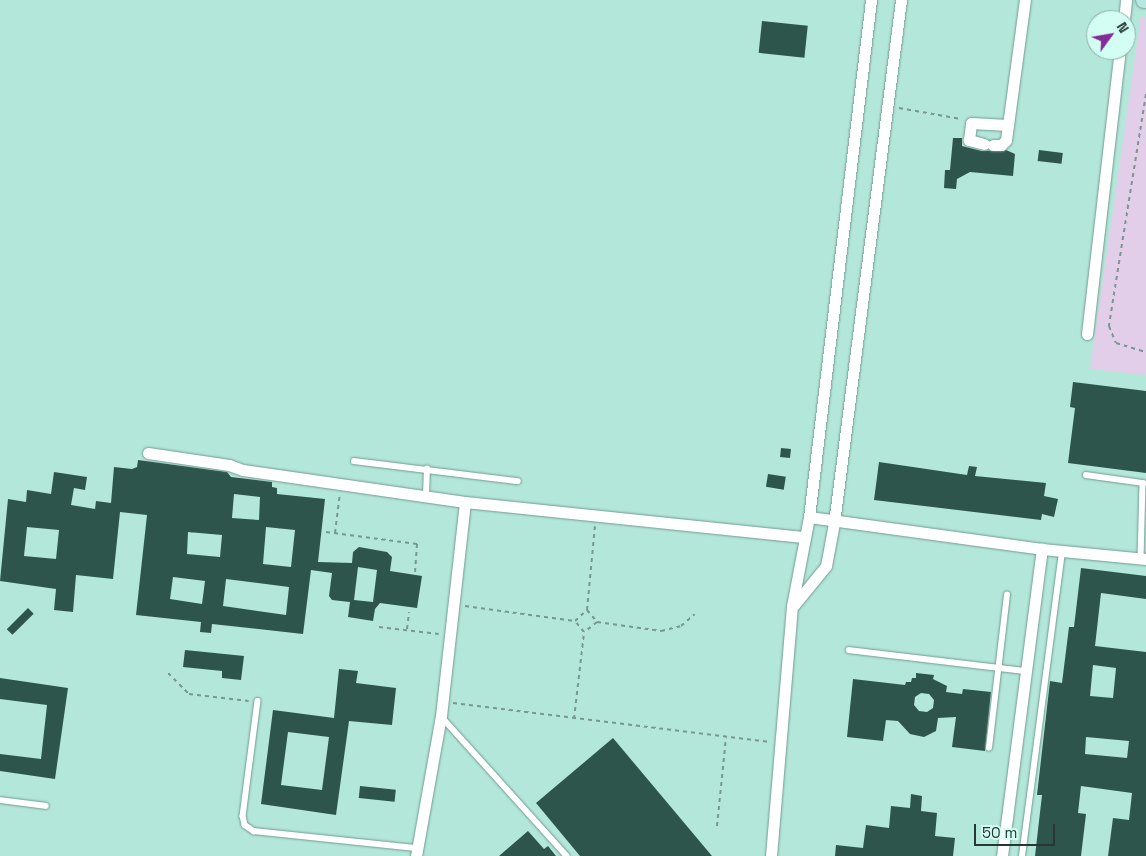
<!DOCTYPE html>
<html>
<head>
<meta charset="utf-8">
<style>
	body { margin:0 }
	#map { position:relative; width:1146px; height:856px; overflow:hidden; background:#c6f1e5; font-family:"Space Grotesk",sans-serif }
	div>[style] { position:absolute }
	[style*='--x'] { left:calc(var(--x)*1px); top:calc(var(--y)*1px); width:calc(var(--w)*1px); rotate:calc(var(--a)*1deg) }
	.built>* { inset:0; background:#b3e7d9 }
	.green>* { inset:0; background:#e3cee9 }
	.building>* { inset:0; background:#2e554b; transform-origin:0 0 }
	.path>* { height:2px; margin-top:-1px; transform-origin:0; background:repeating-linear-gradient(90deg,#78978e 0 4px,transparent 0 8px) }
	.roads { filter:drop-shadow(0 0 1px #739b91) drop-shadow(0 0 1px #739b91) }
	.lane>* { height:5.5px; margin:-2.75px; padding:0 2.75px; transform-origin:2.75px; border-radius:2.75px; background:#fff }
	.street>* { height:11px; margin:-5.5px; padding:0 5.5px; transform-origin:5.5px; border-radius:5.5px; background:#fff }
	.secondary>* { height:16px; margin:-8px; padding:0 8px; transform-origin:8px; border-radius:8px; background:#b6e7e0 }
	span { translate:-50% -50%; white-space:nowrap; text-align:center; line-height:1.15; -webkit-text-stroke:5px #d3fef2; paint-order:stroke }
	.north { position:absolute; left:1086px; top:10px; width:50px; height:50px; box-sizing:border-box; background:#d3fef2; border:1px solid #8eafa6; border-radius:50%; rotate:58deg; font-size:14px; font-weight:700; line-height:20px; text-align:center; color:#273834 }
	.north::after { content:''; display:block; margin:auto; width:18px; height:22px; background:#822c99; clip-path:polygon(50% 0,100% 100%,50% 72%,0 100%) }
	.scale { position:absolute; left:974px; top:824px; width:81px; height:22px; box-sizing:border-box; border:2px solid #273834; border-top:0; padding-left:6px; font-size:15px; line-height:18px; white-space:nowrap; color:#273834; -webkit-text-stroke:4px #d3fef2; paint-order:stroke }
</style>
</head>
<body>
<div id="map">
	<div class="built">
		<div style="clip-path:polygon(evenodd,0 0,1146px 0,1146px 856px,0 856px,0 0,1096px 20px,1126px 20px,1126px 50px,1096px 50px,1096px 20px)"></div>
	</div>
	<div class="green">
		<div style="clip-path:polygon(1141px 16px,1146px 17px,1146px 375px,1090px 369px)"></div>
	</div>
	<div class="building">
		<div style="left:762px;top:21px;width:46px;height:32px;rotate:6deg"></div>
		<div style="clip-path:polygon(953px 138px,962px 138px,962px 146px,982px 151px,1006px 150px,1015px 154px,1013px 176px,970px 172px,957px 179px,956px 189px,944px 188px,945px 170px,950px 170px)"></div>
		<div style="left:1039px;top:150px;width:24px;height:11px;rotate:7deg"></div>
		<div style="clip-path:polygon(1073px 382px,1146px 391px,1146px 473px,1068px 463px,1075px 408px,1070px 407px)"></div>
		<div style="left:781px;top:448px;width:10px;height:9px;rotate:6deg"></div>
		<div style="clip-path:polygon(evenodd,138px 460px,227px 472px,231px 477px,272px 482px,272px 487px,277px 488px,277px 494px,325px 499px,318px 562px,352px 563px,353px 552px,359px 547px,387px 552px,392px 557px,390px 571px,422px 576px,417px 608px,380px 603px,375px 609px,373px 621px,348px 617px,350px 602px,332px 600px,329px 596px,332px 573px,311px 570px,303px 634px,212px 624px,211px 633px,200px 632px,201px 622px,136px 615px,147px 515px,120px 512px,113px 579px,76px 575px,73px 612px,54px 610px,56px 589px,0 581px,8px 499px,26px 502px,27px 490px,51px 494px,54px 472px,87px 477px,85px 490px,74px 488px,71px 505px,95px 509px,96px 501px,111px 503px,114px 467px,132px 469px,137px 467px,138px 460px,234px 494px,260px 497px,259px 520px,232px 518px,234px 494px,138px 460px,27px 527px,59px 530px,56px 559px,24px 556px,27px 527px,138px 460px,266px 527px,295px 530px,291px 567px,263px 564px,266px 527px,138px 460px,188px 532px,222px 535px,220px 557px,187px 554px,188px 532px,138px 460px,358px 567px,377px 570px,373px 602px,354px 600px,358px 567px,138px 460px,173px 577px,205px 581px,202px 604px,170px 599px,173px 577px,138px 460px,226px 579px,289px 587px,286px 615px,223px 606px,226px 579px)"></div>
		<div style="clip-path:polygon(879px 462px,967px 475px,969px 466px,977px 467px,975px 476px,1046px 483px,1044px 496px,1058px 499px,1054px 517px,1042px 514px,1041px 520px,874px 500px)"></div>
		<div style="left:768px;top:474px;width:18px;height:13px;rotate:9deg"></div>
		<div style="clip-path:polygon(evenodd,1081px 568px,1146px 576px,1146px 599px,1101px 593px,1095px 646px,1146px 652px,1146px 856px,1108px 856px,1113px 818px,1129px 820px,1132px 793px,1081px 786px,1078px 813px,1086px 814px,1081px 856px,1035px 856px,1042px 795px,1037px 795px,1050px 681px,1062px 683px,1069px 627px,1074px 627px,1081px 568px,1093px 665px,1116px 668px,1113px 698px,1090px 696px,1093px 665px,1081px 568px,1086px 737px,1129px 741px,1127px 758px,1085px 754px,1086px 737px)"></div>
		<div style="left:28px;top:608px;width:8px;height:30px;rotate:45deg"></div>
		<div style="clip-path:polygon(185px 650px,244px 656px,241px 680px,222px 678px,222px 671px,183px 667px)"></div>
		<div style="clip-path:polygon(evenodd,339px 669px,358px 671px,356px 683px,396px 688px,392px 725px,349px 721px,336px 815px,261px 804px,273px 710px,334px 718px,339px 669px,288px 732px,329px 737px,322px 790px,281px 785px,288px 732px)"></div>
		<div style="clip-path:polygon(evenodd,916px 673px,934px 675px,933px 679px,947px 686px,946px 692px,962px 694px,963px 689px,991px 692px,985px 751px,952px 747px,956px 717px,938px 718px,936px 731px,924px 737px,910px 734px,898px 721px,886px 720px,883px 741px,847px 737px,853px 679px,905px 685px,906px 682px,911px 682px,912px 678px,916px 678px,916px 673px,921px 693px,929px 694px,934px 700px,933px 708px,927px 712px,919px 711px,914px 705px,915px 697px,921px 693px)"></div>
		<div style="clip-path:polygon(0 678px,68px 688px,55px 779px,0 771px,0 754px,41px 759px,47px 705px,0 699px)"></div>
		<div style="clip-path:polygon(613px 738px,712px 856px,580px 856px,536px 803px)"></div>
		<div style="left:360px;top:786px;width:36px;height:12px;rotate:6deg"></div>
		<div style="clip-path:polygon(911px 794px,922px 796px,921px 811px,937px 813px,935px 836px,955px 838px,953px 856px,835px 856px,836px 845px,863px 848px,866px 825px,889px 828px,891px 806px,910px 808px)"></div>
		<div style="clip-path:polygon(528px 831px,544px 849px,548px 846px,556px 856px,499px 856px)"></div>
	</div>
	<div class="path">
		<div style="--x:1146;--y:94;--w:235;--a:99.1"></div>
		<div style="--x:1109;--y:326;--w:18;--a:68"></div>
		<div style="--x:1116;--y:343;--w:31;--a:17"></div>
		<div style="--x:899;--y:108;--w:63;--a:10.1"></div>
		<div style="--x:326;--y:532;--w:92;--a:7.5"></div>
		<div style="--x:417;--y:544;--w:28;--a:94"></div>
		<div style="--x:335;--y:533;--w:39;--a:-83"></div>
		<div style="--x:465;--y:606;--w:111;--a:7.8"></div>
		<div style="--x:587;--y:610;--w:16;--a:50"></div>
		<div style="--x:597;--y:622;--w:16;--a:142"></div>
		<div style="--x:584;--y:632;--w:14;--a:-129"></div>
		<div style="--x:575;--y:621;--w:16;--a:-43"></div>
		<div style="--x:587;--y:610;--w:84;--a:-84.6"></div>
		<div style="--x:597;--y:622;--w:65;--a:8"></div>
		<div style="--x:661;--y:631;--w:21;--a:-14"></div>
		<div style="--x:681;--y:626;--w:18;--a:-41"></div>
		<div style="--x:379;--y:627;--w:60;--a:6.7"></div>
		<div style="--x:407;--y:629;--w:17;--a:-83"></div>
		<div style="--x:168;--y:673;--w:30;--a:45"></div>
		<div style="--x:189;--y:694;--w:60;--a:6.7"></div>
		<div style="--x:453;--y:703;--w:320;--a:7"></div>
		<div style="--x:574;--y:719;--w:88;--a:-83.4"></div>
		<div style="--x:717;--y:826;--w:88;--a:-84.2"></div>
	</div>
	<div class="roads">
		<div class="lane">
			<div style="--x:354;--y:461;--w:165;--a:7"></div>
			<div style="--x:1086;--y:475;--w:58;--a:8"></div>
			<div style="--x:1143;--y:483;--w:76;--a:91.5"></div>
			<div style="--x:426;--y:496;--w:27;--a:-88"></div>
			<div style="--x:849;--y:650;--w:178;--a:6.8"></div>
			<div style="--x:258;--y:701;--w:116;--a:97.4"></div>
			<div style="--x:243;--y:816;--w:9;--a:77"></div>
			<div style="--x:245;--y:825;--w:11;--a:34"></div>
			<div style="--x:254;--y:831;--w:164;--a:6"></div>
			<div style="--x:441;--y:716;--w:188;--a:48"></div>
			<div style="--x:989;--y:748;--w:154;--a:-83.3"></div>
			<div style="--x:0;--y:800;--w:46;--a:7.4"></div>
			<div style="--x:1022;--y:856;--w:307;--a:-82.5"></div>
		</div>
		<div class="street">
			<div style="--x:1124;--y:20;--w:20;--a:-84"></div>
			<div style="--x:984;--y:144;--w:16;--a:-165"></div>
			<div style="--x:969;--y:140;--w:17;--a:-83"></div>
			<div style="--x:971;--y:123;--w:36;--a:3"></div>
			<div style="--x:993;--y:145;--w:8;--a:0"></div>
			<div style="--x:1001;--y:145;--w:7;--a:-45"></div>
			<div style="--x:1006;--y:140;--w:141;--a:-82.3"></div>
			<div style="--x:1087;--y:334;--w:286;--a:-83.4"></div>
			<div style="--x:148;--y:453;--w:82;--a:8.4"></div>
			<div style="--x:229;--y:465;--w:15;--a:20"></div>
			<div style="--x:243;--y:470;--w:224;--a:8.2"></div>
			<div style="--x:465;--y:502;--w:342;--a:5.9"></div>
			<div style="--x:809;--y:517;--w:235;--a:7.8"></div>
			<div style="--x:1042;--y:549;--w:104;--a:5.5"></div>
			<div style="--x:794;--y:605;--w:50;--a:-50.6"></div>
			<div style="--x:826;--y:566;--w:44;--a:-79.5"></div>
			<div style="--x:834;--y:523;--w:527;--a:-82.7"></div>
			<div style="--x:416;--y:856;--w:142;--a:-79.9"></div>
			<div style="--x:441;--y:716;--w:215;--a:-83.6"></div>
			<div style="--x:771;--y:856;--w:251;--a:-85.2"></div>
			<div style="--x:792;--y:606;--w:91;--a:-79.2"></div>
			<div style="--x:809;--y:517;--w:521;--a:-83.16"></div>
			<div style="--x:1002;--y:856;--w:310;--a:-82.6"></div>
		</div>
		<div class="secondary">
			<div style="--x:1144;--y:0;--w:2;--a:0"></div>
		</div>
	</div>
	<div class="north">N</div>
	<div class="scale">50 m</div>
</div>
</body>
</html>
